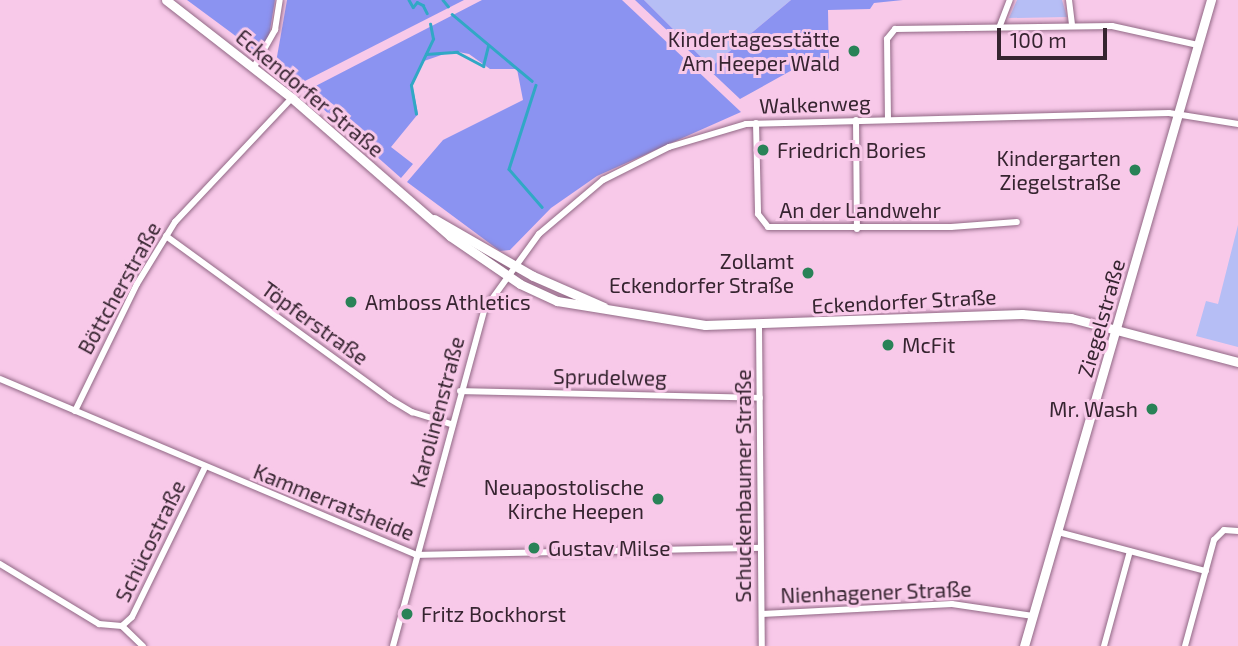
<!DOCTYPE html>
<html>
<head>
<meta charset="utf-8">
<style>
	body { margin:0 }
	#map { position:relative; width:1238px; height:646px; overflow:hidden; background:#f8c9e9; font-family:"Exo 2",sans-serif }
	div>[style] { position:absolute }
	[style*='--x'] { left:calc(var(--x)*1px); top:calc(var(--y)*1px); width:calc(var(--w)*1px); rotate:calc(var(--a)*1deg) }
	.green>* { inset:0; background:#b6bef5 }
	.forest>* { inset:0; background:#8b93f1 }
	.stream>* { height:2.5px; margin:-1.25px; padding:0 1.25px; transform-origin:1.25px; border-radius:1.25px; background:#31a8c5 }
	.roads { filter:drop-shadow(0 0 2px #916885) drop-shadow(0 0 2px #916885) }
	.street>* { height:6px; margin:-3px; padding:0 3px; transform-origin:3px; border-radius:3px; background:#fff }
	.secondary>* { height:9px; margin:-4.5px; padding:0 4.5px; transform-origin:4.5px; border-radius:4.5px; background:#fff }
	.dots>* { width:19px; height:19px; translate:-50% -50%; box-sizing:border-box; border:4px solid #f8c9e9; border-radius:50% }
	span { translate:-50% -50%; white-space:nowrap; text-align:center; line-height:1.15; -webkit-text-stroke:6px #f8c9e9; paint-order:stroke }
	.poi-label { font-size:21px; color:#362430 }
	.right { translate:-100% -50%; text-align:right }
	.left { translate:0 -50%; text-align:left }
	.street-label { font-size:21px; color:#362430 }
	.scale { position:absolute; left:997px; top:28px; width:110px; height:32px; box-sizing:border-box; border:4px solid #362430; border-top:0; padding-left:9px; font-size:21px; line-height:24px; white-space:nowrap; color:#362430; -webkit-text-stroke:5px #f8c9e9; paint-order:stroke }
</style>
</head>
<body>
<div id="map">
	<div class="green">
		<div style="clip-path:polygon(644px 0,791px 0,711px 67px)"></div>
		<div style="clip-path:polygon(1017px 0,1062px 0,1067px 17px,1009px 18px)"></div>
		<div style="clip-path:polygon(1238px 225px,1238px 347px,1196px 336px,1206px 301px,1218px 304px)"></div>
	</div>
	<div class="forest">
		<div style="clip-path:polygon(187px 0,275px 0,265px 60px,233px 34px)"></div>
		<div style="clip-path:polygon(287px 0,464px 0,297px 85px,275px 68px)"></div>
		<div style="clip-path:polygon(482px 0,622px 0,741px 112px,597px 176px,551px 208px,510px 250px,500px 251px,407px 182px,443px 140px,523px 100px,517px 69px,490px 69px,469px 54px,453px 51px,424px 61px,412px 83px,418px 114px,391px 147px,413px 164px,401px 178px,304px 92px)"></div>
		<div style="clip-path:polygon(635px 0,644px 0,711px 67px,791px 0,903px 0,874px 3px,870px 9px,828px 10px,829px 63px,803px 64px,740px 99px)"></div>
	</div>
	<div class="stream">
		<div style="--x:409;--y:0;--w:8;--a:60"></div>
		<div style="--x:413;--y:7;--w:6;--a:-51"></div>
		<div style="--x:417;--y:2;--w:7;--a:27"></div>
		<div style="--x:423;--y:5;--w:9;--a:63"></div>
		<div style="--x:443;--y:0;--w:8;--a:50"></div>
		<div style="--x:452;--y:14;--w:104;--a:39.9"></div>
		<div style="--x:426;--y:54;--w:31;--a:-4"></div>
		<div style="--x:457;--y:52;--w:30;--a:28"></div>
		<div style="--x:483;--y:66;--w:21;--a:-76"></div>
		<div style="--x:536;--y:85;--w:88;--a:107.8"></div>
		<div style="--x:509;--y:169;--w:50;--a:49"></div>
		<div style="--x:416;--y:114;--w:29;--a:-100"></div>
		<div style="--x:411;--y:85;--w:51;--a:-64.4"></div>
		<div style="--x:433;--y:39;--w:15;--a:-101"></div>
	</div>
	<div class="roads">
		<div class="street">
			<div style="--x:1069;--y:0;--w:26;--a:83"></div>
			<div style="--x:999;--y:28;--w:30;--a:-69"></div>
			<div style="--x:254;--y:67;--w:43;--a:-60.4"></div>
			<div style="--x:275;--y:30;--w:30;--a:-81"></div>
			<div style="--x:856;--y:120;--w:109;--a:89.5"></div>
			<div style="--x:888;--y:120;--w:81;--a:-90.7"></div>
			<div style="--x:887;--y:39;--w:13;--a:-51"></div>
			<div style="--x:895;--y:29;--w:217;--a:-0.8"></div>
			<div style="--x:1112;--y:26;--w:88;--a:12.5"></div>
			<div style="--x:756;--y:123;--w:91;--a:88.7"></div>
			<div style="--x:758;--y:214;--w:16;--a:52"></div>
			<div style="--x:768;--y:227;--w:183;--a:0"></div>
			<div style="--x:951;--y:227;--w:66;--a:-4.3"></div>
			<div style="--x:166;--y:236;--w:277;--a:36"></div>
			<div style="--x:390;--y:399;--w:26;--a:31"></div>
			<div style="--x:412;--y:412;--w:41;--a:17.1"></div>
			<div style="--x:759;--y:326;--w:320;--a:89.5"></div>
			<div style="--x:0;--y:379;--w:452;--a:22.9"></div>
			<div style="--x:416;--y:555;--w:344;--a:-1.2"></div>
			<div style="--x:460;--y:391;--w:300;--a:1.3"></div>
			<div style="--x:75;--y:411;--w:141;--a:-64"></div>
			<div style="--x:137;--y:284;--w:73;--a:-58.5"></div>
			<div style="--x:175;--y:222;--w:170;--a:-46.7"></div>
			<div style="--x:1058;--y:532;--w:153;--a:14.8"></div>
			<div style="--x:0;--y:564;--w:116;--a:31.2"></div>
			<div style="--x:99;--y:624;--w:23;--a:5"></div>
			<div style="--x:122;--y:626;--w:13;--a:-42"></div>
			<div style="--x:132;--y:617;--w:167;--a:-64"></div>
			<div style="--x:762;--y:614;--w:190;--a:-3"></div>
			<div style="--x:952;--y:604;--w:82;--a:8.4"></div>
			<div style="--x:122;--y:626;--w:29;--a:44"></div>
			<div style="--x:393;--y:646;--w:348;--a:-74.8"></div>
			<div style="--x:484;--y:310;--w:94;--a:-54.1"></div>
			<div style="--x:539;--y:234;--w:84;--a:-40.2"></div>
			<div style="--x:603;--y:180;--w:74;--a:-26.6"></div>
			<div style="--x:669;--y:147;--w:80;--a:-16.6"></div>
			<div style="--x:746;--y:124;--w:423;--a:-1.5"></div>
			<div style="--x:1169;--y:113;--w:70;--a:9.1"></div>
			<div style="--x:1104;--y:646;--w:98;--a:-74.7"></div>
			<div style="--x:1185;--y:646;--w:110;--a:-74.7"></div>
			<div style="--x:1214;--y:540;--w:14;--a:-45"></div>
			<div style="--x:1224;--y:530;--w:14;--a:4"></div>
		</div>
		<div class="secondary">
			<div style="--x:166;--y:0;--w:160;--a:37.9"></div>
			<div style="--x:292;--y:98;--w:210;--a:41.1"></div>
			<div style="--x:450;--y:236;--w:85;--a:34.4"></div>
			<div style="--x:520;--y:284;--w:41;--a:24.7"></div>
			<div style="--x:557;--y:301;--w:150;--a:9.2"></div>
			<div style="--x:705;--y:325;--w:317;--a:-2"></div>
			<div style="--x:1022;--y:314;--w:49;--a:4.7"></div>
			<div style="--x:1071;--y:318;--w:173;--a:14.8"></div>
			<div style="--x:434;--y:219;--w:114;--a:29.9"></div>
			<div style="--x:533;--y:276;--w:77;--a:23.6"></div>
			<div style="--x:1024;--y:646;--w:673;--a:-73.86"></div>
		</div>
	</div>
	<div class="dots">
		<div style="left:854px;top:51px;background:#298257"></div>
		<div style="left:763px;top:150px;background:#298257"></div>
		<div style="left:1135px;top:170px;background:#298257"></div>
		<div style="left:808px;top:273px;background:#298257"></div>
		<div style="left:351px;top:302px;background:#298257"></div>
		<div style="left:888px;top:345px;background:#298257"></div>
		<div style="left:1152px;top:409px;background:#298257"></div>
		<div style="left:658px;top:499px;background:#298257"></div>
		<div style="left:534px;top:548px;background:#298257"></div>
		<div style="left:407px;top:614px;background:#298257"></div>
	</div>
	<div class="poi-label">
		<span class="right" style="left:840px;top:51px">Kindertagesstätte<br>Am Heeper Wald</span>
		<span class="left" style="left:777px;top:150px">Friedrich Bories</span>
		<span class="right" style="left:1121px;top:170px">Kindergarten<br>Ziegelstraße</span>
		<span class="right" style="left:794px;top:273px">Zollamt<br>Eckendorfer Straße</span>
		<span class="left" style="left:365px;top:302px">Amboss Athletics</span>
		<span class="left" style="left:902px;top:345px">McFit</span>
		<span class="right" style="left:1138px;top:409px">Mr. Wash</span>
		<span class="right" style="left:644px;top:499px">Neuapostolische<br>Kirche Heepen</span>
		<span class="left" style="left:548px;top:548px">Gustav Milse</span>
		<span class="left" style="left:421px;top:614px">Fritz Bockhorst</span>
	</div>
	<div class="street-label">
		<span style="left:310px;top:93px;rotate:40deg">Eckendorfer Straße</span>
		<span style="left:815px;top:104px;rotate:-2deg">Walkenweg</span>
		<span style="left:860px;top:210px">An der Landwehr</span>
		<span style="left:119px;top:288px;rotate:-61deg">Böttcherstraße</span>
		<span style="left:904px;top:301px;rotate:-3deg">Eckendorfer Straße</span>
		<span style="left:1101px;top:318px;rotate:-74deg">Ziegelstraße</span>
		<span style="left:315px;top:323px;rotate:36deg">Töpferstraße</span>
		<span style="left:610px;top:377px;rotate:1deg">Sprudelweg</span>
		<span style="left:437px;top:412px;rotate:-75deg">Karolinenstraße</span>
		<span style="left:743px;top:486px;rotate:-90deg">Schuckenbaumer Straße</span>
		<span style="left:334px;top:502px;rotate:22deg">Kammerratsheide</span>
		<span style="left:150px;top:541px;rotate:-64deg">Schücostraße</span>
		<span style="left:876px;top:592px;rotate:-2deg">Nienhagener Straße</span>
	</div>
	<div class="scale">100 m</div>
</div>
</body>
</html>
